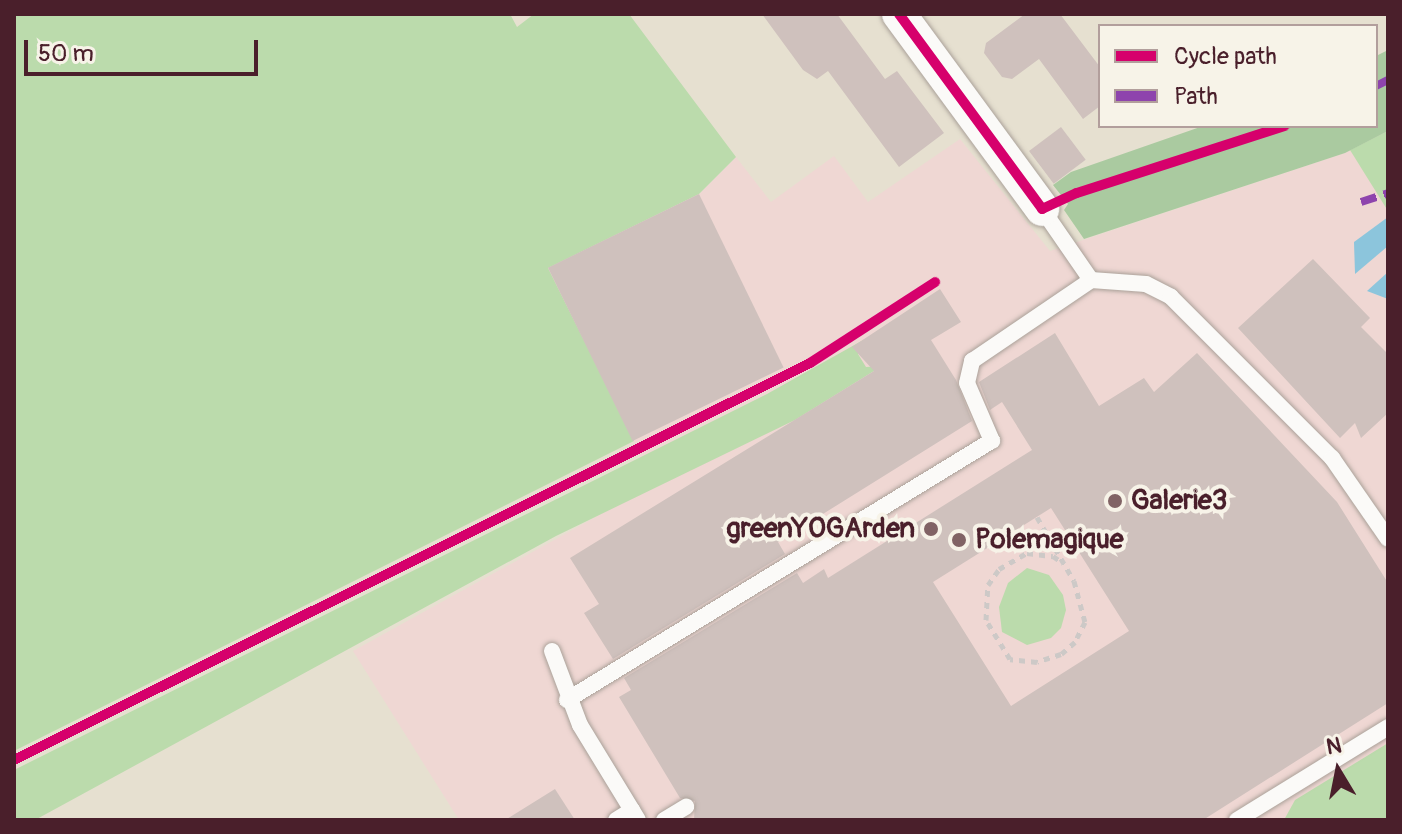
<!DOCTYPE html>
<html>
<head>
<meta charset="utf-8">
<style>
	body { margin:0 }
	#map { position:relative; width:1402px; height:834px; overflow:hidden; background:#e6e0d0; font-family:Pangolin,sans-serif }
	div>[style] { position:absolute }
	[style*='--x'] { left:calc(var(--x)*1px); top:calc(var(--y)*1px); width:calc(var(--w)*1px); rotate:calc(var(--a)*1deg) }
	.built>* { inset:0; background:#efd7d3 }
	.green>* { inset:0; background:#bbdbac }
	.forest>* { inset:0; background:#aacaa0 }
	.water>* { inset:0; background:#8cc5dc }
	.building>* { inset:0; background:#cfc1bd; transform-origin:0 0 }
	.path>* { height:5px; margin-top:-2.5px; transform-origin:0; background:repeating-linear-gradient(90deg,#cdc9c7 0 6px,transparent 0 12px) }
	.roads { filter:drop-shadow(0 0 2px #aaa199) drop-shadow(0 0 2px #aaa199) }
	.lane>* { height:16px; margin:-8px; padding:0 8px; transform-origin:8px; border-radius:8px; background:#fbfaf8 }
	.street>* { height:34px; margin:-17px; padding:0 17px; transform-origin:17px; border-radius:17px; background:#fbfaf8 }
	.quiet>* { height:8px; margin-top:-4px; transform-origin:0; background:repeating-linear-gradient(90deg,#8e44ad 0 16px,transparent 0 24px) }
	.cycleway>* { height:10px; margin:-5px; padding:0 5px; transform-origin:5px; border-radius:5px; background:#d6006c }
	.dots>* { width:22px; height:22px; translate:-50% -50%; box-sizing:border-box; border:4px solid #f7f3e8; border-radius:50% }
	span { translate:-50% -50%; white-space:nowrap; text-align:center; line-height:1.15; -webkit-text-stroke:8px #f7f3e8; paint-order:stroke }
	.poi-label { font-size:28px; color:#4a1f2b; font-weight:700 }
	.left { translate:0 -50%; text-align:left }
	.right { translate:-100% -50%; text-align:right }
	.frame { position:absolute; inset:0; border:16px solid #4a1f2b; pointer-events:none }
	.legend { position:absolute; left:1098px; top:24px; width:280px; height:104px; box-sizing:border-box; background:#f7f3e8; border:2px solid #b29e9c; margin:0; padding:10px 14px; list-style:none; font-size:24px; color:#4a1f2b }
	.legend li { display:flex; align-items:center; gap:16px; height:40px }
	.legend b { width:40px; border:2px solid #b29e9c }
	.north { position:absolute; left:1298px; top:730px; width:80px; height:80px; -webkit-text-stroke:6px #f7f3e8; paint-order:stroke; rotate:350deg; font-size:22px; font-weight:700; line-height:32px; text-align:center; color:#4a1f2b }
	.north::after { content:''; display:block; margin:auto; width:28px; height:36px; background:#4a1f2b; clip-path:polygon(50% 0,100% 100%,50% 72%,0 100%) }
	.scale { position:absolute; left:24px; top:40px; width:234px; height:36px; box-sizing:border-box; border:4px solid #4a1f2b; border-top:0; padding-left:10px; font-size:24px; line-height:28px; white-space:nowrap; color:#4a1f2b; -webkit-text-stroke:6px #f7f3e8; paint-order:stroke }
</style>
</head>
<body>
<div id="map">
	<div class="built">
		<div style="clip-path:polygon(1388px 131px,1388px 769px,1308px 820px,459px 820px,353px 651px,650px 487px,634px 441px,548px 268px,699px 194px,736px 157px,771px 202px,834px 156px,868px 202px,960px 139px,1050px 251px,1345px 153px)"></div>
	</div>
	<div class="green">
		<div style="clip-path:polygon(14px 14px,510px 14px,517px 27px,534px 14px,629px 14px,736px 157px,699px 194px,548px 268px,634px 441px,14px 751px)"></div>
		<div style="clip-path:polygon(1388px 131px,1388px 211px,1350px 150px)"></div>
		<div style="clip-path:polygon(865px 339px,858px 354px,866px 367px,882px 366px,795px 420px,556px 536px,35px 820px,14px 820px,14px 770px,767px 394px)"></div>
		<div style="clip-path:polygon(1027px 568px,1049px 575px,1063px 595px,1066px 610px,1061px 628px,1051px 638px,1027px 645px,1002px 632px,999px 607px,1008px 583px)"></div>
		<div style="clip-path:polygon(1388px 743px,1388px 820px,1284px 820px,1295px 800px)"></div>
	</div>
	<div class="forest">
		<div style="clip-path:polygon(1388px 50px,1388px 131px,1345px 153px,1084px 239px,1064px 210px,1068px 204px,1053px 185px,1071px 172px,1203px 126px,1376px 126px,1376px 56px)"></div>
	</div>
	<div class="water">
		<div style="clip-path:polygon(1388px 217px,1388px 246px,1355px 274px,1354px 242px)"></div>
		<div style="clip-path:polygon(1388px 272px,1388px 299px,1367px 291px)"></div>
	</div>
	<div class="building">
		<div style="clip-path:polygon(762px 14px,837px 14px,885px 79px,897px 71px,944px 133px,899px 167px,828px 71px,817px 79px,803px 70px)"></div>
		<div style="clip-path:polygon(1025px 14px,1060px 14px,1100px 67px,1100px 106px,1083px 119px,1039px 59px,1012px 79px,1002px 77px,984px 53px,986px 43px)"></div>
		<div style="left:1061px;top:127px;width:41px;height:40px;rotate:53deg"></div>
		<div style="left:699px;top:194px;width:193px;height:168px;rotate:64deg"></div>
		<div style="clip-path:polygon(1313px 259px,1370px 318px,1361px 327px,1388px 354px,1388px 413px,1361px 438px,1355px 423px,1340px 438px,1238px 328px)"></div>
		<div style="clip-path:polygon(940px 289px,961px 322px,931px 340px,956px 380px,972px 421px,778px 542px,785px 554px,613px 659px,584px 613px,599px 604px,570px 558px,874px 371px,852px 347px)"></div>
		<div style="clip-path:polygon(evenodd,1055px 333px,1099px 406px,1144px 378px,1154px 392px,1197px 353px,1337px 502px,1388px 583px,1388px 703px,1203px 820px,694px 820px,695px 801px,680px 798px,619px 697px,631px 690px,624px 678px,797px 573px,803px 583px,824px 569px,828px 578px,1032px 450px,1002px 402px,990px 410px,979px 382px,1055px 333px,1051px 508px,1129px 631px,1011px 706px,933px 582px,1051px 508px)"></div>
		<div style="clip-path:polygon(555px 789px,575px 820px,505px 820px)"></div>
	</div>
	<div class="path">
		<div style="--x:1037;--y:517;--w:74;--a:60"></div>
		<div style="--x:1074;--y:581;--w:42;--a:75"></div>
		<div style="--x:1085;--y:622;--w:22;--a:117"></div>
		<div style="--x:1075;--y:642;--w:18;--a:139"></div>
		<div style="--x:1061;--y:654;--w:25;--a:162"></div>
		<div style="--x:1037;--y:662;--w:27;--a:-174"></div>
		<div style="--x:1010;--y:659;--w:46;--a:-121.6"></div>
		<div style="--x:986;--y:620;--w:35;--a:-87"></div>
		<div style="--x:988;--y:585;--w:19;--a:-55"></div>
		<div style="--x:999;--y:569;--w:32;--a:-30"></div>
		<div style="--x:1027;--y:553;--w:26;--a:7"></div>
		<div style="--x:1053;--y:556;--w:12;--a:35"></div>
	</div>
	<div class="roads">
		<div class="lane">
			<div style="--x:1042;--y:209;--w:86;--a:55.4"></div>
			<div style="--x:1091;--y:280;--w:55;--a:4.2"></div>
			<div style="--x:1146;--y:284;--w:28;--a:27"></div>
			<div style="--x:1171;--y:297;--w:228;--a:45"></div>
			<div style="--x:1332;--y:458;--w:98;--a:55.3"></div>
			<div style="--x:552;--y:651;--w:79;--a:69.3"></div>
			<div style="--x:580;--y:725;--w:111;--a:58.6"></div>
			<div style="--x:567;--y:700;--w:498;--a:-31.4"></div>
			<div style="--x:992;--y:441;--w:63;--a:-113.3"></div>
			<div style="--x:967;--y:383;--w:23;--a:-77"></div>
			<div style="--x:972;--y:361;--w:144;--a:-34.2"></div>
			<div style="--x:616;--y:820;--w:19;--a:-32"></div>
			<div style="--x:664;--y:820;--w:26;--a:-31"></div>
			<div style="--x:1237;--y:820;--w:177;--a:-31.6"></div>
		</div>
		<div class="street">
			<div style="--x:899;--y:14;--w:242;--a:53.7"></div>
		</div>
	</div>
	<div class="quiet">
		<div style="--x:1376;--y:86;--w:13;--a:-27"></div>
		<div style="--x:1361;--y:202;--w:28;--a:-18"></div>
	</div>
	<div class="cycleway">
		<div style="--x:899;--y:14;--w:242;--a:53.7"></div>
		<div style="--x:1042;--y:209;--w:38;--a:-25"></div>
		<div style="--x:1077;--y:193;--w:218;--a:-17.9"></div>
		<div style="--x:14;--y:760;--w:890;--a:-26.51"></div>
		<div style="--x:810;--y:363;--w:149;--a:-32.9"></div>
	</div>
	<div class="dots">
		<div style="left:1115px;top:501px;background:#816365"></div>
		<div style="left:931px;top:529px;background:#816365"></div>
		<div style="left:959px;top:540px;background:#816365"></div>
	</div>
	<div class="poi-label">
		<span class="left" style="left:1131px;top:501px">Galerie3</span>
		<span class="right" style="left:915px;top:529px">greenYOGArden</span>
		<span class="left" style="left:975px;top:540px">Polemagique</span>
	</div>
	<div class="frame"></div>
	<ul class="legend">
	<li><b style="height:10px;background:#d6006c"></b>Cycle path</li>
	<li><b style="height:10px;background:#8e44ad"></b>Path</li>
	</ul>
	<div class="north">N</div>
	<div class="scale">50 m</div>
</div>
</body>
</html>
